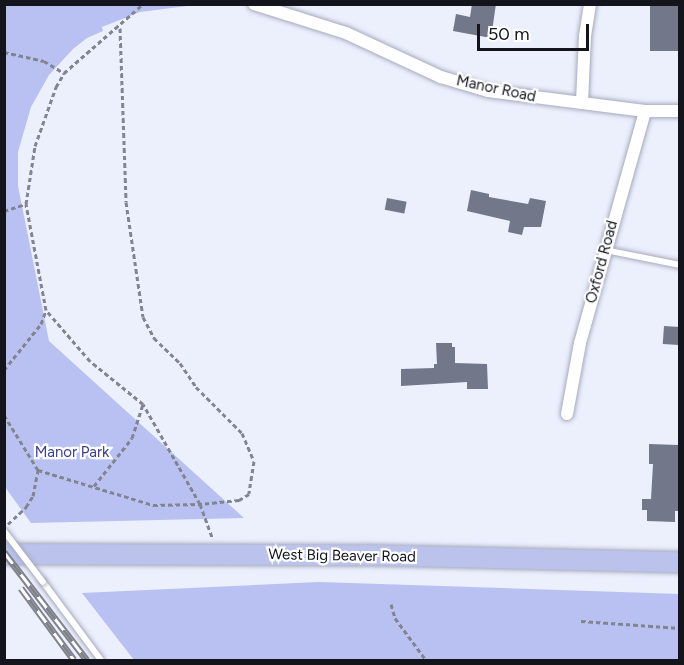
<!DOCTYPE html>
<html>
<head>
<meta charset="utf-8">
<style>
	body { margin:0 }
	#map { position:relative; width:684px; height:665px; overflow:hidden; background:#eceffc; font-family:Figtree,sans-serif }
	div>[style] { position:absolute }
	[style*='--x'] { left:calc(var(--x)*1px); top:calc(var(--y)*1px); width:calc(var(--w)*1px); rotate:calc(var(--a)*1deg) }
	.green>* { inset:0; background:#b8c1f1 }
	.building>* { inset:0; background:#73778a; transform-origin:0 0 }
	.path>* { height:3px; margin-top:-1.5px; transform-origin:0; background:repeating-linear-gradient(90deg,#82858f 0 4.5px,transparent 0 7.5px) }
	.roads { filter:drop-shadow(0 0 2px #a5aabe) drop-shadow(0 0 2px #a5aabe) }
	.lane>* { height:6px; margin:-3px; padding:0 3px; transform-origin:3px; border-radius:3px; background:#fff }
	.street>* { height:12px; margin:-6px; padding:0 6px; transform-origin:6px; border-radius:6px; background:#fff }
	.primary>* { height:20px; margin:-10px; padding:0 10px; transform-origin:10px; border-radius:10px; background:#bbc2ec }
	.rail>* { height:7px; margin-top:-3.5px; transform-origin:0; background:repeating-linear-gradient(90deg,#fff 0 14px,#7f818b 0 28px); box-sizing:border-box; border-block:2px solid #7f818b }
	.bridges { filter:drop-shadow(0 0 2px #a5aabe) drop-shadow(0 0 2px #a5aabe) }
	.lane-bridge>* { height:6px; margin:-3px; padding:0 3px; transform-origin:3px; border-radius:3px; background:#fff }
	span { translate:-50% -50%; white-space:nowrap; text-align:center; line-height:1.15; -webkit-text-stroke:4.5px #fff; paint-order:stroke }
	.street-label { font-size:15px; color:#13141c }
	.park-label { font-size:15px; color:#3a3f8d }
	.frame { position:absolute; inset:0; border:6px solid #13141c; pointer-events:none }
	.scale { position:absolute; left:477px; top:24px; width:112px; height:27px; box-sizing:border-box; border:3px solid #13141c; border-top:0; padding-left:8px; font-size:18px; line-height:21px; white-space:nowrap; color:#13141c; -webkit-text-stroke:4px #fff; paint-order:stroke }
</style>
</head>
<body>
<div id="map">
	<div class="green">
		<div style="clip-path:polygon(5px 4px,195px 5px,140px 12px,102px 27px,103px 31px,87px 38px,73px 49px,49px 75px,31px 107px,18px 152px,18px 186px,49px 341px,244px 518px,31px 523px,5px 487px)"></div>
		<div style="clip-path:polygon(319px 582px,679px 594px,679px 660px,134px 660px,82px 593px)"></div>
	</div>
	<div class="building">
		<div style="clip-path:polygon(472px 4px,496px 4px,491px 38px,453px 31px,456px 14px,470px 17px)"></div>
		<div style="left:650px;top:4px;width:30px;height:47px"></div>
		<div style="clip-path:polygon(471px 190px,489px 194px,489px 197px,528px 204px,530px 198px,546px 201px,541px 227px,524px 227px,522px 235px,508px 232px,510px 221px,467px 211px)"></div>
		<div style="left:387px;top:198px;width:20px;height:12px;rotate:11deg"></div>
		<div style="left:664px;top:326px;width:16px;height:18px;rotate:4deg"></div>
		<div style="clip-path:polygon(436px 343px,452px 343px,452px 347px,455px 347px,455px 363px,487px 364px,488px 389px,467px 389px,467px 382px,401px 386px,401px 369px,434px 368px,434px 364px,437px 364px)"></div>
		<div style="clip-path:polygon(649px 444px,679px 445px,680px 503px,679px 511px,675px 511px,675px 522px,647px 521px,647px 510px,642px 510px,642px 499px,651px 499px,653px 464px,649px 464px)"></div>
	</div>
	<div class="path">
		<div style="--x:120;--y:28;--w:174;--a:88"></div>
		<div style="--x:126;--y:202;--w:116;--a:81.6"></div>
		<div style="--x:143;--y:317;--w:24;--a:62"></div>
		<div style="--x:154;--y:338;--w:36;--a:44"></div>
		<div style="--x:180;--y:363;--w:29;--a:56"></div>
		<div style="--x:196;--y:387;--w:65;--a:45"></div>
		<div style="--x:242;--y:433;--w:30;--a:67"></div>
		<div style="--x:254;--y:461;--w:33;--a:99"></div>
		<div style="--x:249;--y:494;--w:12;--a:149"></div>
		<div style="--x:239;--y:500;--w:39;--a:174"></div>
		<div style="--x:200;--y:504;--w:37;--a:70"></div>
		<div style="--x:4;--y:52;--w:41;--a:12.7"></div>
		<div style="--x:44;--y:61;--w:23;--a:31"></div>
		<div style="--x:4;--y:211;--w:23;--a:-18"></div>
		<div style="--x:26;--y:204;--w:59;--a:-81.2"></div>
		<div style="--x:35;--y:146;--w:63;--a:-70.4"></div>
		<div style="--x:56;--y:87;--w:16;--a:-60"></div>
		<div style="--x:64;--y:73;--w:105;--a:-41.1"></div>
		<div style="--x:4;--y:370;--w:59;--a:-51.2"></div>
		<div style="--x:41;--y:324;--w:15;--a:-70"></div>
		<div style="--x:46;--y:310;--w:108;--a:-100.7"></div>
		<div style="--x:4;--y:415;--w:65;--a:58.3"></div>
		<div style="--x:38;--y:470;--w:120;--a:16.9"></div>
		<div style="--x:153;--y:505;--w:47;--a:-1.2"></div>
		<div style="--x:200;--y:504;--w:115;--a:-119.7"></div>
		<div style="--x:143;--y:404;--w:68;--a:-140.9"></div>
		<div style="--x:90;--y:361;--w:67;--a:-130.8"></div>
		<div style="--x:94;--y:486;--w:61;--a:-51.6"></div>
		<div style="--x:132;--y:438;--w:36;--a:-72"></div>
		<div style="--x:8;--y:524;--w:25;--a:-43"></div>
		<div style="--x:26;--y:507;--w:13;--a:-58"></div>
		<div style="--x:33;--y:496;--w:26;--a:-79"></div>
		<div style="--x:391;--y:604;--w:15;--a:74"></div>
		<div style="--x:395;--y:618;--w:52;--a:53.6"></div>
		<div style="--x:581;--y:621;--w:99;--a:4"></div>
	</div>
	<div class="roads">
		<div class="lane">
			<div style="--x:605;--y:250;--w:76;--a:11.3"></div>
			<div style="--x:43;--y:582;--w:97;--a:53.4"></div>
		</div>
		<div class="street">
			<div style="--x:254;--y:4;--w:96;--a:17.5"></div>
			<div style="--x:346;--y:33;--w:105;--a:24.9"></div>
			<div style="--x:441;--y:77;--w:49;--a:16.6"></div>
			<div style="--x:488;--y:91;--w:158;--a:7.3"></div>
			<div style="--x:645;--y:111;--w:35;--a:0"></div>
			<div style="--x:582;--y:102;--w:66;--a:-87.4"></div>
			<div style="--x:585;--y:36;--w:32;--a:-81"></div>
			<div style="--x:567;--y:414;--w:72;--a:-79.6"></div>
			<div style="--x:580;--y:343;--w:241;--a:-74.3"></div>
		</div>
		<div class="primary">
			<div style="--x:4;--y:554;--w:359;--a:0.2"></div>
			<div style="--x:363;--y:555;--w:317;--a:1.3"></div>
		</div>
	</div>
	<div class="rail">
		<div style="--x:4;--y:552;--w:136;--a:52.5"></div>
		<div style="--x:21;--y:588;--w:89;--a:53.6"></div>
	</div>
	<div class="bridges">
		<div class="lane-bridge">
			<div style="--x:4;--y:531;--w:64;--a:52.6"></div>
		</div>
	</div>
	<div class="street-label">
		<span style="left:496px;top:89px;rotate:12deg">Manor Road</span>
		<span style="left:602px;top:262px;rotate:-75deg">Oxford Road</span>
		<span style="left:342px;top:556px;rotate:1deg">West Big Beaver Road</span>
	</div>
	<div class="park-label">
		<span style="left:72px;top:453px">Manor Park</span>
	</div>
	<div class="frame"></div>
	<div class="scale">50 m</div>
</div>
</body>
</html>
